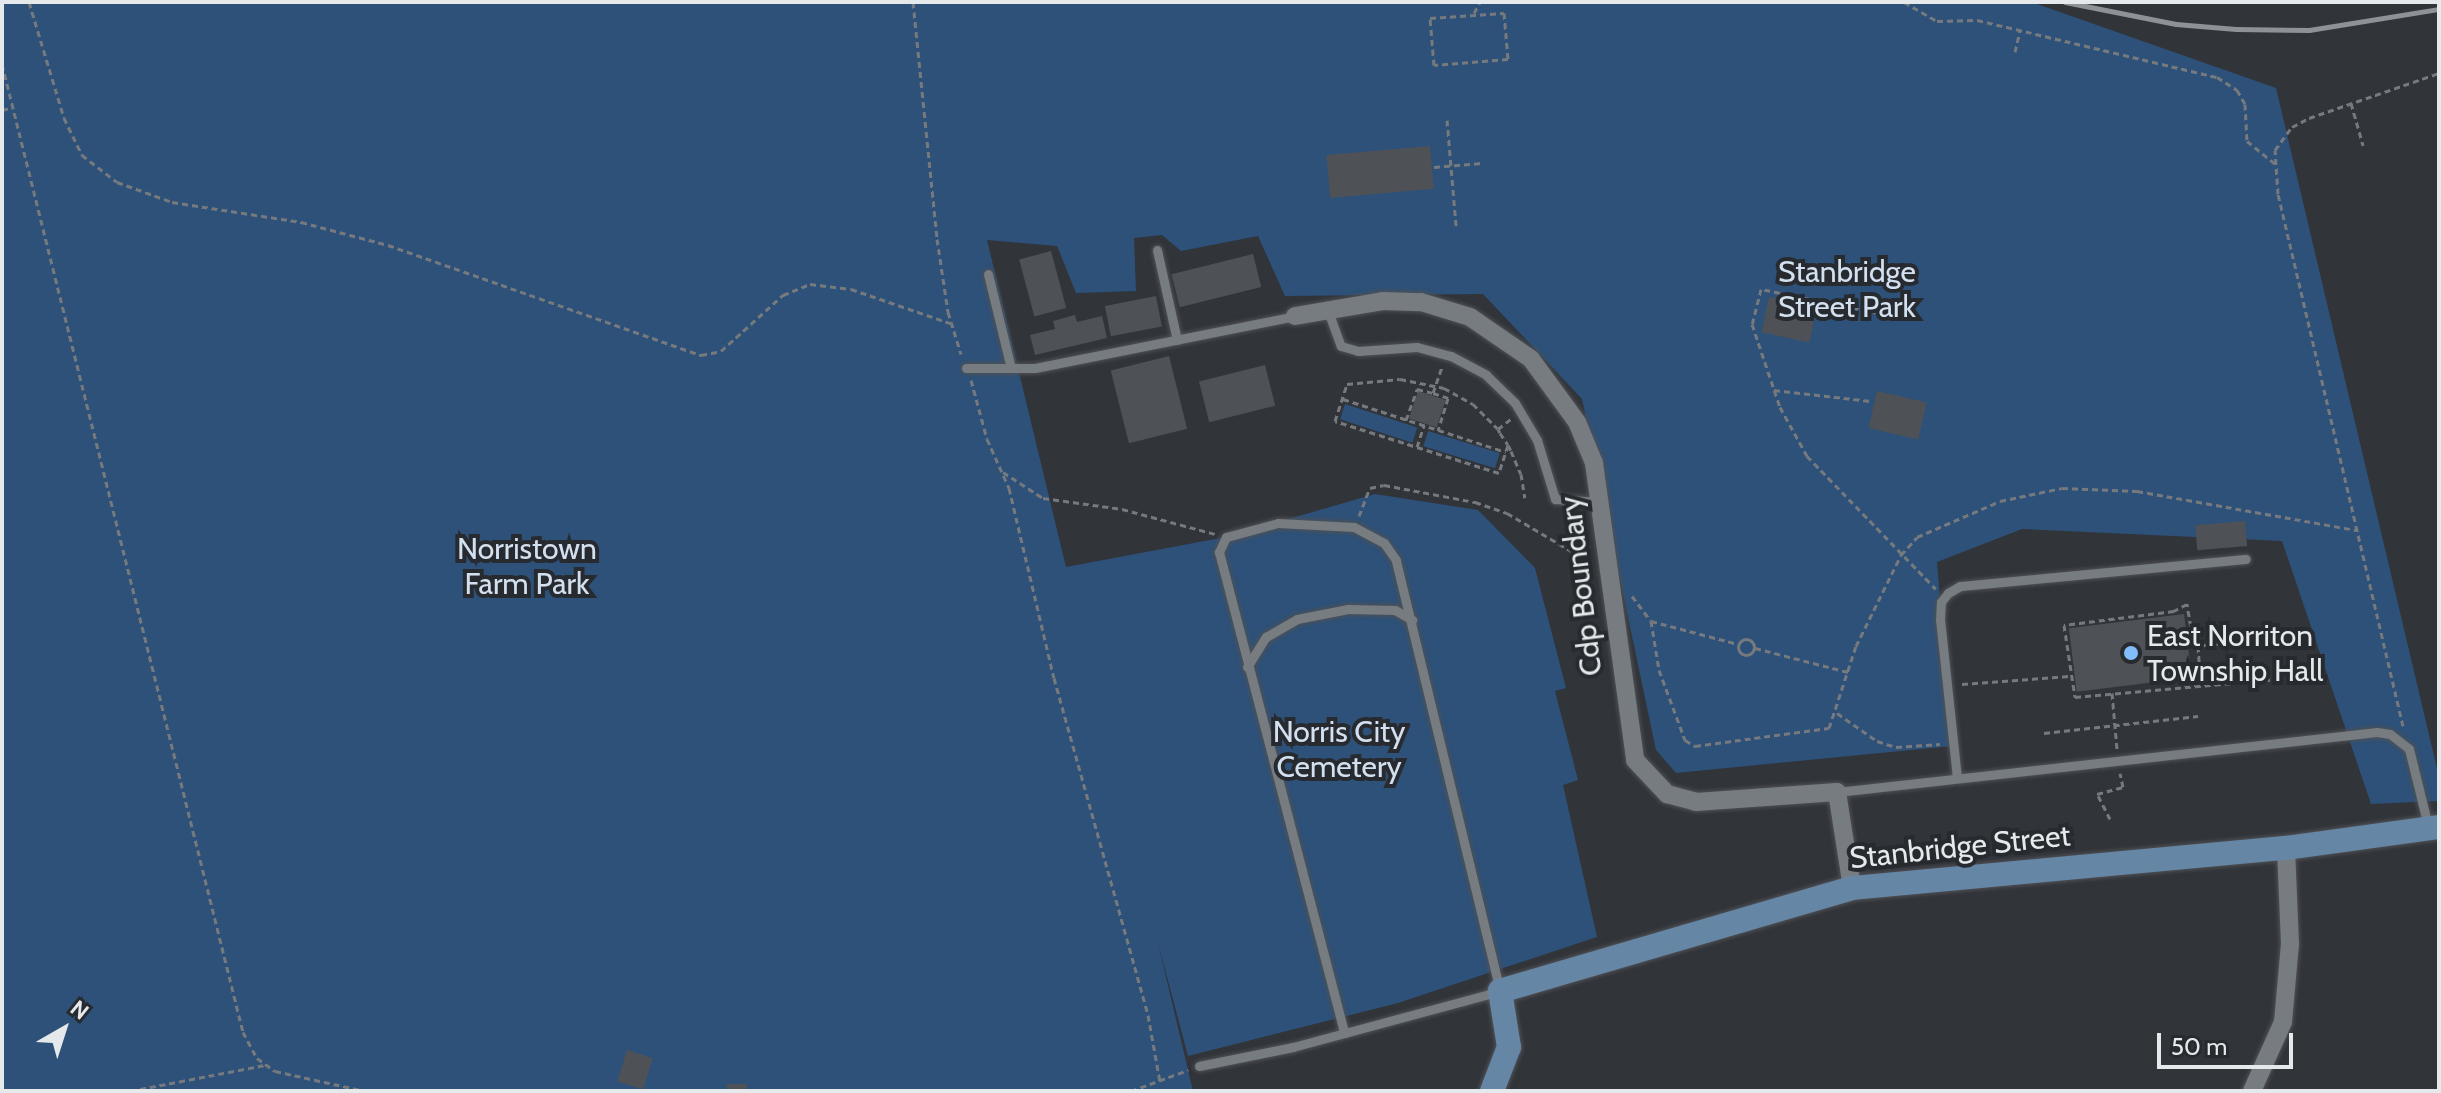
<!DOCTYPE html>
<html>
<head>
<meta charset="utf-8">
<style>
	body { margin:0 }
	#map { position:relative; width:2441px; height:1093px; overflow:hidden; background:#313439; font-family:Cabin,sans-serif }
	div>[style] { position:absolute }
	[style*='--x'] { left:calc(var(--x)*1px); top:calc(var(--y)*1px); width:calc(var(--w)*1px); rotate:calc(var(--a)*1deg) }
	.green>* { inset:0; background:#2d5179; transform-origin:0 0 }
	.building>* { inset:0; background:#4e5257; transform-origin:0 0 }
	.path>* { height:3px; margin-top:-1.5px; transform-origin:0; background:repeating-linear-gradient(90deg,#76797d 0 6px,transparent 0 10px) }
	.path>.ring { margin:-1.5px; padding:0; box-sizing:content-box; background:none; border:3px solid #76797d; border-radius:50% }
	.roads { filter:drop-shadow(0 0 2px #4e5155) drop-shadow(0 0 2px #4e5155) }
	.lane>* { height:9px; margin:-4.5px; padding:0 4.5px; transform-origin:4.5px; border-radius:4.5px; background:#777c81 }
	.street>* { height:18px; margin:-9px; padding:0 9px; transform-origin:9px; border-radius:9px; background:#777c81 }
	.secondary>* { height:24px; margin:-12px; padding:0 12px; transform-origin:12px; border-radius:12px; background:#6686a6 }
	.rail>* { height:5px; margin:-2.5px; padding:0 2.5px; transform-origin:2.5px; border-radius:2.5px; background:#8e9195 }
	.dots>* { width:22px; height:22px; translate:-50% -50%; box-sizing:border-box; border:4px solid #272a2f; border-radius:50% }
	span { translate:-50% -50%; white-space:nowrap; text-align:center; line-height:1.15; -webkit-text-stroke:8px #272a2f; paint-order:stroke }
	.park-label { font-size:30px; color:#d2e0ef }
	.street-label { font-size:30px; color:#e6e9eb }
	.poi-label { font-size:30px; color:#e6e9eb }
	.left { translate:0 -50%; text-align:left }
	.frame { position:absolute; inset:0; border:4px solid #e6e9eb; pointer-events:none }
	.north { position:absolute; left:24px; top:989px; width:80px; height:80px; -webkit-text-stroke:6px #272a2f; paint-order:stroke; rotate:39deg; font-size:22px; font-weight:700; line-height:32px; text-align:center; color:#e6e9eb }
	.north::after { content:''; display:block; margin:auto; width:28px; height:36px; background:#e6e9eb; clip-path:polygon(50% 0,100% 100%,50% 72%,0 100%) }
	.scale { position:absolute; left:2157px; top:1033px; width:136px; height:36px; box-sizing:border-box; border:4px solid #e6e9eb; border-top:0; padding-left:10px; font-size:24px; line-height:28px; white-space:nowrap; color:#e6e9eb; -webkit-text-stroke:6px #272a2f; paint-order:stroke }
</style>
</head>
<body>
<div id="map">
	<div class="green">
		<div style="clip-path:polygon(2px 2px,2031px 2px,2276px 88px,2439px 777px,2439px 801px,2371px 804px,2282px 541px,2022px 529px,1937px 562px,1952px 746px,1676px 773px,1656px 750px,1582px 399px,1483px 294px,1285px 296px,1258px 236px,1181px 251px,1162px 235px,1134px 238px,1136px 291px,1076px 293px,1057px 246px,987px 240px,1066px 567px,1226px 537px,1375px 494px,1478px 510px,1535px 568px,1566px 688px,1555px 691px,1578px 780px,1563px 785px,1597px 937px,1398px 1003px,1188px 1056px,1158px 943px,1193px 1091px,2px 1091px)"></div>
		<div style="left:1345px;top:404px;width:76px;height:16px;rotate:18deg"></div>
		<div style="left:1428px;top:431px;width:75px;height:16px;rotate:17deg"></div>
	</div>
	<div class="building">
		<div style="left:1430px;top:146px;width:43px;height:104px;rotate:85deg"></div>
		<div style="left:1051px;top:251px;width:59px;height:33px;rotate:75deg"></div>
		<div style="left:1253px;top:254px;width:34px;height:84px;rotate:76deg"></div>
		<div style="left:1156px;top:296px;width:31px;height:52px;rotate:79deg"></div>
		<div style="left:1769px;top:297px;width:49px;height:36px;rotate:12deg"></div>
		<div style="clip-path:polygon(1075px 315px,1077px 322px,1102px 316px,1107px 338px,1035px 355px,1030px 335px,1055px 329px,1053px 321px)"></div>
		<div style="left:1169px;top:356px;width:75px;height:60px;rotate:76deg"></div>
		<div style="left:1265px;top:365px;width:42px;height:68px;rotate:76deg"></div>
		<div style="left:1418px;top:391px;width:29px;height:29px;rotate:18deg"></div>
		<div style="left:1877px;top:391px;width:51px;height:38px;rotate:13deg"></div>
		<div style="left:2245px;top:521px;width:25px;height:50px;rotate:85deg"></div>
		<div style="left:2184px;top:614px;width:64px;height:116px;rotate:83deg"></div>
		<div style="left:627px;top:1050px;width:27px;height:33px;rotate:17deg"></div>
		<div style="left:727px;top:1084px;width:20px;height:7px"></div>
	</div>
	<div class="path">
		<div style="--x:29;--y:2;--w:121;--a:73.2"></div>
		<div style="--x:64;--y:118;--w:41;--a:64.1"></div>
		<div style="--x:82;--y:155;--w:44;--a:37.6"></div>
		<div style="--x:117;--y:182;--w:59;--a:20"></div>
		<div style="--x:172;--y:202;--w:131;--a:8.8"></div>
		<div style="--x:301;--y:222;--w:90;--a:14.8"></div>
		<div style="--x:388;--y:245;--w:332;--a:19.4"></div>
		<div style="--x:701;--y:355;--w:20;--a:-11"></div>
		<div style="--x:721;--y:351;--w:84;--a:-42.1"></div>
		<div style="--x:783;--y:295;--w:29;--a:-22"></div>
		<div style="--x:810;--y:284;--w:41;--a:7"></div>
		<div style="--x:851;--y:289;--w:105;--a:19"></div>
		<div style="--x:913;--y:2;--w:238;--a:84.2"></div>
		<div style="--x:937;--y:239;--w:74;--a:81.4"></div>
		<div style="--x:948;--y:312;--w:44;--a:72.8"></div>
		<div style="--x:1904;--y:2;--w:38;--a:30"></div>
		<div style="--x:1937;--y:21;--w:40;--a:-1.4"></div>
		<div style="--x:1977;--y:20;--w:247;--a:13.4"></div>
		<div style="--x:2217;--y:77;--w:24;--a:33"></div>
		<div style="--x:2237;--y:90;--w:16;--a:60"></div>
		<div style="--x:2245;--y:104;--w:37;--a:87"></div>
		<div style="--x:2247;--y:141;--w:36;--a:39"></div>
		<div style="--x:1474;--y:13;--w:13;--a:-61"></div>
		<div style="--x:1504;--y:13;--w:46;--a:85"></div>
		<div style="--x:1508;--y:59;--w:74;--a:175.4"></div>
		<div style="--x:1434;--y:65;--w:47;--a:-94.9"></div>
		<div style="--x:1430;--y:18;--w:74;--a:-3.9"></div>
		<div style="--x:2015;--y:52;--w:23;--a:-77"></div>
		<div style="--x:2;--y:64;--w:998;--a:76.02"></div>
		<div style="--x:243;--y:1032;--w:30;--a:62"></div>
		<div style="--x:257;--y:1058;--w:22;--a:36"></div>
		<div style="--x:275;--y:1071;--w:92;--a:12.5"></div>
		<div style="--x:2351;--y:103;--w:44;--a:74.1"></div>
		<div style="--x:2;--y:110;--w:12;--a:-14"></div>
		<div style="--x:1447;--y:120;--w:106;--a:85.1"></div>
		<div style="--x:1434;--y:167;--w:48;--a:-4.8"></div>
		<div style="--x:1878;--y:313;--w:119;--a:-168.4"></div>
		<div style="--x:1761;--y:289;--w:36;--a:104"></div>
		<div style="--x:1752;--y:324;--w:88;--a:71.4"></div>
		<div style="--x:1780;--y:407;--w:56;--a:61.1"></div>
		<div style="--x:1807;--y:456;--w:185;--a:45.9"></div>
		<div style="--x:971;--y:380;--w:61;--a:74.8"></div>
		<div style="--x:987;--y:439;--w:54;--a:65.8"></div>
		<div style="--x:1009;--y:488;--w:195;--a:76.7"></div>
		<div style="--x:1054;--y:678;--w:350;--a:74.4"></div>
		<div style="--x:1148;--y:1015;--w:68;--a:79.8"></div>
		<div style="--x:1774;--y:390;--w:97;--a:6.5"></div>
		<div style="--x:1433;--y:393;--w:28;--a:-71"></div>
		<div style="--x:1343;--y:399;--w:171;--a:18"></div>
		<div style="--x:1406;--y:420;--w:33;--a:-70"></div>
		<div style="--x:1417;--y:389;--w:16;--a:14"></div>
		<div style="--x:1433;--y:393;--w:16;--a:18"></div>
		<div style="--x:1448;--y:398;--w:34;--a:107"></div>
		<div style="--x:1498;--y:429;--w:16;--a:-38"></div>
		<div style="--x:1508;--y:445;--w:29;--a:108"></div>
		<div style="--x:1499;--y:473;--w:172;--a:-162.4"></div>
		<div style="--x:1335;--y:421;--w:39;--a:-72"></div>
		<div style="--x:1347;--y:384;--w:53;--a:-5.4"></div>
		<div style="--x:1400;--y:379;--w:45;--a:11.6"></div>
		<div style="--x:1444;--y:388;--w:33;--a:29"></div>
		<div style="--x:1473;--y:404;--w:35;--a:45"></div>
		<div style="--x:1498;--y:429;--w:4;--a:63"></div>
		<div style="--x:1500;--y:433;--w:14;--a:56"></div>
		<div style="--x:1508;--y:445;--w:7;--a:63"></div>
		<div style="--x:1511;--y:451;--w:25;--a:67"></div>
		<div style="--x:1521;--y:474;--w:24;--a:81"></div>
		<div style="--x:1417;--y:447;--w:23;--a:-72"></div>
		<div style="--x:1003;--y:472;--w:48;--a:33"></div>
		<div style="--x:1043;--y:498;--w:80;--a:7.9"></div>
		<div style="--x:1122;--y:509;--w:96;--a:15"></div>
		<div style="--x:1359;--y:516;--w:30;--a:-69"></div>
		<div style="--x:1370;--y:488;--w:14;--a:-12"></div>
		<div style="--x:1384;--y:485;--w:93;--a:10.6"></div>
		<div style="--x:1475;--y:502;--w:34;--a:19"></div>
		<div style="--x:1507;--y:513;--w:94;--a:30.7"></div>
		<div style="--x:1632;--y:596;--w:31;--a:53"></div>
		<div style="--x:1651;--y:621;--w:50;--a:80.7"></div>
		<div style="--x:1659;--y:670;--w:75;--a:69.6"></div>
		<div style="--x:1685;--y:740;--w:12;--a:31"></div>
		<div style="--x:1695;--y:746;--w:135;--a:-7.7"></div>
		<div style="--x:1829;--y:728;--w:86;--a:-71.8"></div>
		<div style="--x:1856;--y:646;--w:102;--a:-63.7"></div>
		<div style="--x:1901;--y:555;--w:24;--a:-48"></div>
		<div style="--x:1917;--y:537;--w:90;--a:-23.4"></div>
		<div style="--x:2000;--y:501;--w:63;--a:-11.8"></div>
		<div style="--x:2062;--y:488;--w:75;--a:2.3"></div>
		<div style="--x:2137;--y:491;--w:223;--a:10.1"></div>
		<div style="--x:1651;--y:621;--w:90;--a:14.8"></div>
		<div class="ring" style="left:1738px;top:639px;width:13px;height:13px"></div>
		<div style="--x:2268;--y:639;--w:74;--a:174.6"></div>
		<div style="--x:2194;--y:646;--w:43;--a:-99.5"></div>
		<div style="--x:2187;--y:604;--w:15;--a:152"></div>
		<div style="--x:2174;--y:611;--w:111;--a:172.7"></div>
		<div style="--x:2064;--y:625;--w:73;--a:81.3"></div>
		<div style="--x:2075;--y:697;--w:201;--a:-5.1"></div>
		<div style="--x:2198;--y:646;--w:39;--a:86"></div>
		<div style="--x:1755;--y:648;--w:96;--a:14.5"></div>
		<div style="--x:1962;--y:684;--w:108;--a:-4.2"></div>
		<div style="--x:2112;--y:693;--w:56;--a:84.9"></div>
		<div style="--x:1837;--y:713;--w:49;--a:35"></div>
		<div style="--x:1877;--y:741;--w:20;--a:18"></div>
		<div style="--x:1896;--y:747;--w:44;--a:-3.9"></div>
		<div style="--x:2403;--y:726;--w:546;--a:-103.22"></div>
		<div style="--x:2278;--y:194;--w:44;--a:-93.9"></div>
		<div style="--x:2275;--y:150;--w:29;--a:-54"></div>
		<div style="--x:2292;--y:127;--w:19;--a:-28"></div>
		<div style="--x:2309;--y:118;--w:138;--a:-19.1"></div>
		<div style="--x:2044;--y:733;--w:155;--a:-6.3"></div>
		<div style="--x:2110;--y:819;--w:28;--a:-117"></div>
		<div style="--x:2097;--y:794;--w:27;--a:-15"></div>
		<div style="--x:2123;--y:787;--w:14;--a:-102"></div>
		<div style="--x:130;--y:1091;--w:137;--a:-10.9"></div>
		<div style="--x:1131;--y:1091;--w:61;--a:-20.2"></div>
	</div>
	<div class="roads">
		<div class="lane">
			<div style="--x:1157;--y:250;--w:92;--a:77.5"></div>
			<div style="--x:988;--y:274;--w:97;--a:76.3"></div>
			<div style="--x:1328;--y:311;--w:37;--a:70"></div>
			<div style="--x:1341;--y:346;--w:18;--a:16"></div>
			<div style="--x:1358;--y:351;--w:59;--a:-3.9"></div>
			<div style="--x:1417;--y:347;--w:35;--a:15"></div>
			<div style="--x:1451;--y:356;--w:40;--a:28"></div>
			<div style="--x:1486;--y:375;--w:40;--a:44"></div>
			<div style="--x:1515;--y:403;--w:43;--a:59.3"></div>
			<div style="--x:1537;--y:440;--w:62;--a:73"></div>
			<div style="--x:1555;--y:499;--w:45;--a:3.8"></div>
			<div style="--x:966;--y:368;--w:69;--a:0"></div>
			<div style="--x:1035;--y:368;--w:265;--a:-11.3"></div>
			<div style="--x:1247;--y:667;--w:36;--a:-58"></div>
			<div style="--x:1266;--y:637;--w:36;--a:-30"></div>
			<div style="--x:1297;--y:619;--w:52;--a:-11.1"></div>
			<div style="--x:1348;--y:609;--w:47;--a:1.2"></div>
			<div style="--x:1395;--y:610;--w:20;--a:30"></div>
			<div style="--x:1957;--y:778;--w:159;--a:-96.1"></div>
			<div style="--x:1940;--y:620;--w:18;--a:-87"></div>
			<div style="--x:1941;--y:602;--w:11;--a:-52"></div>
			<div style="--x:1948;--y:593;--w:14;--a:-30"></div>
			<div style="--x:1960;--y:586;--w:287;--a:-5.4"></div>
			<div style="--x:1837;--y:792;--w:543;--a:-6.34"></div>
			<div style="--x:2377;--y:732;--w:13;--a:9"></div>
			<div style="--x:2390;--y:734;--w:24;--a:38"></div>
			<div style="--x:2409;--y:749;--w:79;--a:76.1"></div>
			<div style="--x:1199;--y:1066;--w:96;--a:-11.4"></div>
			<div style="--x:1293;--y:1047;--w:214;--a:-15.1"></div>
			<div style="--x:1500;--y:991;--w:443;--a:-103.6"></div>
			<div style="--x:1396;--y:560;--w:21;--a:-125"></div>
			<div style="--x:1384;--y:543;--w:34;--a:-152"></div>
			<div style="--x:1354;--y:527;--w:76;--a:-177"></div>
			<div style="--x:1278;--y:523;--w:54;--a:164.9"></div>
			<div style="--x:1226;--y:537;--w:17;--a:115"></div>
			<div style="--x:1219;--y:552;--w:497;--a:75.4"></div>
		</div>
		<div class="street">
			<div style="--x:1295;--y:316;--w:89;--a:-9.7"></div>
			<div style="--x:1383;--y:301;--w:38;--a:2"></div>
			<div style="--x:1421;--y:302;--w:51;--a:17"></div>
			<div style="--x:1470;--y:317;--w:74;--a:34.5"></div>
			<div style="--x:1531;--y:359;--w:78;--a:53.9"></div>
			<div style="--x:1577;--y:422;--w:44;--a:67.5"></div>
			<div style="--x:1594;--y:463;--w:300;--a:82.1"></div>
			<div style="--x:1635;--y:760;--w:47;--a:46.7"></div>
			<div style="--x:1667;--y:794;--w:30;--a:15"></div>
			<div style="--x:1696;--y:802;--w:141;--a:-4.1"></div>
			<div style="--x:1837;--y:792;--w:97;--a:81.1"></div>
			<div style="--x:2252;--y:1091;--w:76;--a:-65.8"></div>
			<div style="--x:2283;--y:1022;--w:78;--a:-84.9"></div>
			<div style="--x:2290;--y:944;--w:96;--a:-92.4"></div>
		</div>
		<div class="secondary">
			<div style="--x:1492;--y:1091;--w:47;--a:-68.9"></div>
			<div style="--x:1509;--y:1047;--w:57;--a:-99.1"></div>
			<div style="--x:1500;--y:991;--w:367;--a:-16.3"></div>
			<div style="--x:1852;--y:888;--w:436;--a:-5.3"></div>
			<div style="--x:2286;--y:848;--w:154;--a:-7.8"></div>
		</div>
	</div>
	<div class="rail">
		<div style="--x:2065;--y:2;--w:113;--a:11.2"></div>
		<div style="--x:2176;--y:24;--w:60;--a:4.8"></div>
		<div style="--x:2236;--y:29;--w:73;--a:0.8"></div>
		<div style="--x:2309;--y:30;--w:132;--a:-9.2"></div>
	</div>
	<div class="dots">
		<div style="left:2131px;top:653px;background:#83bcfb"></div>
	</div>
	<div class="park-label">
		<span style="left:1847px;top:289px">Stanbridge<br>Street Park</span>
		<span style="left:527px;top:566px">Norristown<br>Farm Park</span>
		<span style="left:1339px;top:749px">Norris City<br>Cemetery</span>
	</div>
	<div class="street-label">
		<span style="left:1581px;top:586px;rotate:-97deg">Cdp Boundary</span>
		<span style="left:1960px;top:847px;rotate:-6deg">Stanbridge Street</span>
	</div>
	<div class="poi-label">
		<span class="left" style="left:2147px;top:653px">East Norriton<br>Township Hall</span>
	</div>
	<div class="frame"></div>
	<div class="north">N</div>
	<div class="scale">50 m</div>
</div>
</body>
</html>
